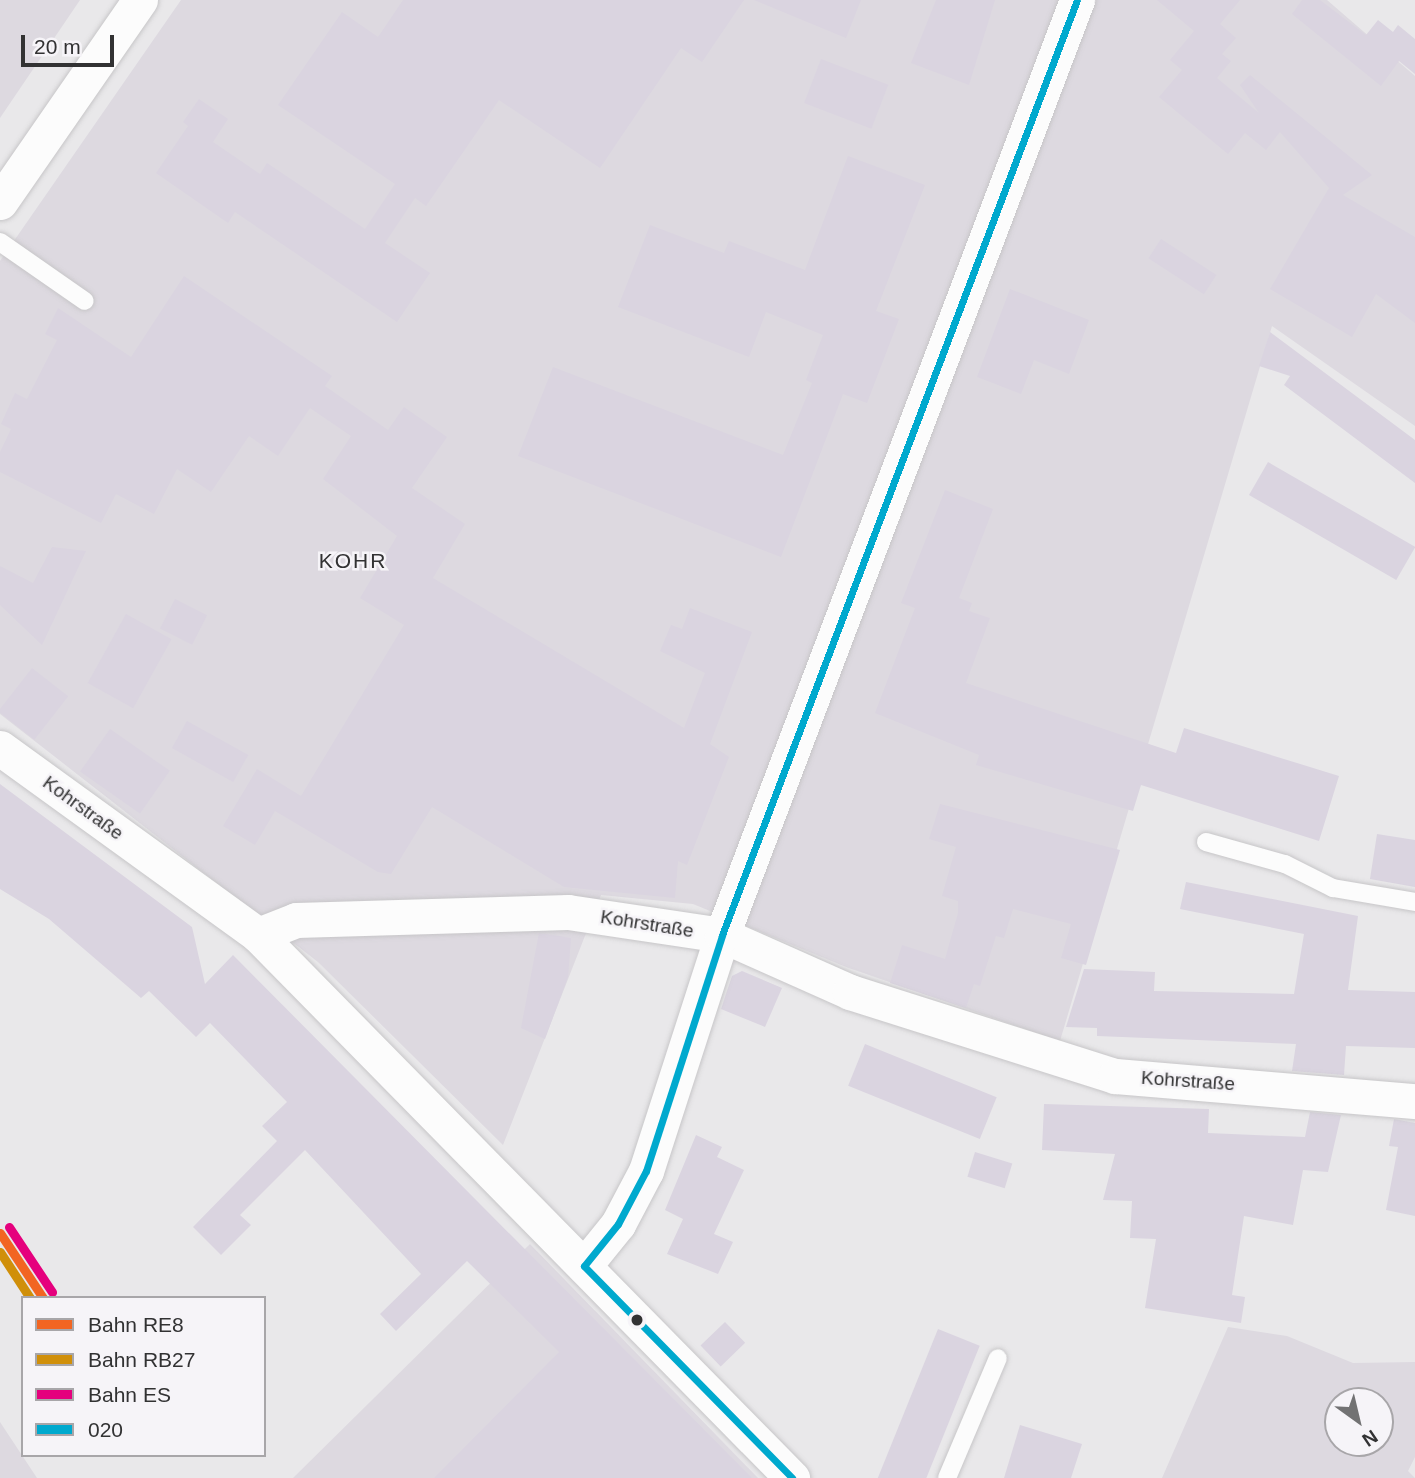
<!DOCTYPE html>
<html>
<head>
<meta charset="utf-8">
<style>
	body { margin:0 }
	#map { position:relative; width:1415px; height:1478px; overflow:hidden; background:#e9e8ea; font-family:Helvetica,sans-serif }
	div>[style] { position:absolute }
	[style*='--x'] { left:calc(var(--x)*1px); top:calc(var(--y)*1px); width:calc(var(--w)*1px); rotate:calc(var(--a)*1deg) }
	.built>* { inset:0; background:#ddd9e0 }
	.building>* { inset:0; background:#dad4e0; transform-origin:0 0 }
	.roads { filter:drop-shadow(0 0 2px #c7c6c8) drop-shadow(0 0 2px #c7c6c8) }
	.service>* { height:18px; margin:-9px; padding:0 9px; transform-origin:9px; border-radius:9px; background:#fcfcfc }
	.minor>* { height:35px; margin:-17.5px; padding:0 17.5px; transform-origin:17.5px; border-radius:17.5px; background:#fcfcfc }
	.bus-1>* { height:7px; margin:-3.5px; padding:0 3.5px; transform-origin:3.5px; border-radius:3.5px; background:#00a9ce }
	.rail-1>* { height:9px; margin:-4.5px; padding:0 4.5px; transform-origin:4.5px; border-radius:4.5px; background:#f26522 }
	.rail-2>* { height:9px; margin:-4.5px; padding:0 4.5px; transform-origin:4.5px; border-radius:4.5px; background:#d08f0a }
	.rail-3>* { height:9px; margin:-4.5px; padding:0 4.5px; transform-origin:4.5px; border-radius:4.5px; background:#e5007d }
	.dots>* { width:19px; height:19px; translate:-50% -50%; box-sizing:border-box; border:4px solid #f6f4f8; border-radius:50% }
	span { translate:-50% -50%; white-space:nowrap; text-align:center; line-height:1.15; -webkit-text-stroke:5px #f6f4f8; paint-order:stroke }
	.street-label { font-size:19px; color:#323233 }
	.neighbourhood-label { font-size:21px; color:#323233; letter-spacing:2px }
	.legend { position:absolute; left:21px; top:1296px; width:245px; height:161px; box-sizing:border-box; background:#f6f4f8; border:2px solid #a8a6a9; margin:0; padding:9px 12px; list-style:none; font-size:21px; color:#323233 }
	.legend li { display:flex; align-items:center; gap:14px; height:35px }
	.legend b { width:35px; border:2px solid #a8a6a9 }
	.north { position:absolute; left:1324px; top:1387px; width:70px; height:70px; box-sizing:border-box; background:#f6f4f8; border:2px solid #a8a6a9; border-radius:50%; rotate:146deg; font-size:19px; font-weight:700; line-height:28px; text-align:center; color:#323233 }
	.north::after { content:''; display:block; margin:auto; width:24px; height:32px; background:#727273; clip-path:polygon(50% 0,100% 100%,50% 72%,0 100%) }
	.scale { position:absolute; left:21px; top:35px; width:93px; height:32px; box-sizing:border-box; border:4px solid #323233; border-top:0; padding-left:9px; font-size:21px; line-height:24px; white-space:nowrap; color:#323233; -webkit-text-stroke:5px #f6f4f8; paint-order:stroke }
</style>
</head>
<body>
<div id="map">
	<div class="built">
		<div style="clip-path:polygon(0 0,80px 0,0 118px)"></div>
		<div style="clip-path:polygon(181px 0,1327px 0,1415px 76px,1415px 426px,1272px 326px,1060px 1041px,846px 967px,693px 904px,601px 895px,503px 1145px,318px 962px,0 714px,0 261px)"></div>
		<div style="clip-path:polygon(530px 1244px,758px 1478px,293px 1478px)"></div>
		<div style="clip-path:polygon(evenodd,1228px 1327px,1287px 1336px,1353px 1363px,1415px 1362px,1415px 1457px,1408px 1471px,1415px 1478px,1162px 1478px,1228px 1327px,1338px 1401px,1380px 1401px,1380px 1443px,1338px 1443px,1338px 1401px)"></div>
		<div style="clip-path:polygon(0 1422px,37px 1478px,0 1478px)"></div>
	</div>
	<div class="building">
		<div style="clip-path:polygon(403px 0,744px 0,702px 62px,681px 48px,600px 168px,499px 100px,426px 206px,415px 198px,385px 243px,430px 273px,397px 322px,235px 212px,228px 223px,156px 173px,188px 126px,183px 122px,199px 99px,228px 119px,213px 142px,260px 174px,267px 163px,365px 229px,395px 184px,278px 105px,342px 12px,378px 37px)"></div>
		<div style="clip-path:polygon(754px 0,861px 0,846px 38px)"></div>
		<div style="clip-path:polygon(936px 0,995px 0,969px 85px,911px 63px)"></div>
		<div style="clip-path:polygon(1157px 0,1240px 0,1220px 24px,1236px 38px,1222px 54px,1231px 61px,1217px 78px,1259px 113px,1240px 85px,1250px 75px,1372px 175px,1343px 195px,1415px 237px,1415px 323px,1376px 294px,1352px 337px,1270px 289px,1329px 188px,1280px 132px,1266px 150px,1245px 133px,1228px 154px,1159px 97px,1182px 70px,1170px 60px,1194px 31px)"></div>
		<div style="clip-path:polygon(1302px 0,1320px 0,1366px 35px,1378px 20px,1393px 32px,1398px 25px,1415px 39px,1415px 74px,1399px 61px,1381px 86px,1292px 14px)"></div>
		<div style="left:821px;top:59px;width:72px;height:47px;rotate:21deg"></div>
		<div style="clip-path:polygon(848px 156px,925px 185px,876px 311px,899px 319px,867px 403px,843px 394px,781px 557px,518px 456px,553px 367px,783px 455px,812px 383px,806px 380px,823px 335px,766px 312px,749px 357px,618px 307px,650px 225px,724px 253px,729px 241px,805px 270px)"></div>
		<div style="left:1161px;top:239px;width:66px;height:23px;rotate:33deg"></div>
		<div style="clip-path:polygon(184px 276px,332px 376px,325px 386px,388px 430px,404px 407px,447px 437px,412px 488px,465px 524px,433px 578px,684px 728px,705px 673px,660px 651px,671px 625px,682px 629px,690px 608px,752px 632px,710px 744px,729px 757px,687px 865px,678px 861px,675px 898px,564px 887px,432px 807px,391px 874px,378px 872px,275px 811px,255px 845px,223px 826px,257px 769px,301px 796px,404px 625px,360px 598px,397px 536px,323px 479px,351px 436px,310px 408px,278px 456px,249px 436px,211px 492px,177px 469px,154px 514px,116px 494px,101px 523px,0 472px,0 452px,11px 429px,1px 424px,15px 393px,27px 399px,57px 340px,45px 334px,58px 308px,131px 357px)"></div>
		<div style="clip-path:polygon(1010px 289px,1089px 320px,1069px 374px,1034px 360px,1021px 394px,977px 377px)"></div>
		<div style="clip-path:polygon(1270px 332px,1415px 440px,1415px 483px,1284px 385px,1290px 376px,1259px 366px)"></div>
		<div style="left:1268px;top:462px;width:170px;height:38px;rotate:30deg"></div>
		<div style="clip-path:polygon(945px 490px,993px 509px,959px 598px,972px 603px,969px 611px,990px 618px,966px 683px,1176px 753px,1184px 728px,1339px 776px,1319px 841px,1141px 785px,1133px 811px,976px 765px,979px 755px,875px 713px,915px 608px,901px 603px)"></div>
		<div style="clip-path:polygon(52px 547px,86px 551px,42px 645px,0 605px,0 566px,33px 583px)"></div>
		<div style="left:175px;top:599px;width:36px;height:33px;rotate:27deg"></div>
		<div style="left:126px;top:614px;width:52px;height:79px;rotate:29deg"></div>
		<div style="left:32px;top:668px;width:46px;height:55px;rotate:38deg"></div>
		<div style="left:187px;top:721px;width:70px;height:31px;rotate:29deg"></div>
		<div style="left:110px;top:729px;width:73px;height:52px;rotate:35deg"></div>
		<div style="clip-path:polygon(0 784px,192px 927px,205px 984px,233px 955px,752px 1478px,434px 1478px,559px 1352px,467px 1261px,396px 1331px,380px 1314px,421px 1274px,305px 1150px,240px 1215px,251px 1225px,221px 1255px,193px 1227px,277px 1141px,262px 1126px,287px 1102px,210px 1023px,196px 1037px,149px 991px,141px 998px,49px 919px,0 889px)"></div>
		<div style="clip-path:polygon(940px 804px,1120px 850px,1086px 965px,1061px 958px,1071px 924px,1013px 909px,1004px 938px,996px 936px,980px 986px,974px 984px,966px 1008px,890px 983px,902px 945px,945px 959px,958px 913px,958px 901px,942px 896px,956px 847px,929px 839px)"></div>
		<div style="clip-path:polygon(1377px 834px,1415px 840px,1415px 887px,1370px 879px)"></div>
		<div style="clip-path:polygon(1186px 882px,1358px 916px,1348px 990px,1415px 992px,1415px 1048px,1346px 1046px,1344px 1075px,1292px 1071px,1296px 1044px,1097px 1036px,1097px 1028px,1066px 1027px,1084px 969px,1155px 972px,1154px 991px,1294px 994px,1304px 934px,1180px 909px)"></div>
		<div style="clip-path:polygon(539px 933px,571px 938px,568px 977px,545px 1039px,521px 1028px)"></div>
		<div style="clip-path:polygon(742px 971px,782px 988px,765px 1027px,721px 1009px,732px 976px)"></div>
		<div style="left:865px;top:1044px;width:142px;height:45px;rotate:22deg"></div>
		<div style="clip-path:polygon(1044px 1104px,1209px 1109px,1208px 1133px,1305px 1137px,1310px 1112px,1341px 1115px,1328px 1172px,1303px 1170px,1293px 1225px,1244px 1216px,1232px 1295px,1245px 1297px,1241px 1323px,1145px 1308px,1156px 1239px,1130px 1238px,1132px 1201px,1103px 1200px,1115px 1154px,1042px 1150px)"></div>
		<div style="clip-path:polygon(1394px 1119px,1415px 1123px,1415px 1216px,1386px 1210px,1398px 1147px,1389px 1146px)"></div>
		<div style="clip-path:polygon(696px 1135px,722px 1147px,717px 1157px,744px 1170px,714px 1234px,733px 1242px,718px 1274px,667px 1254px,683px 1219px,665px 1210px)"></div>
		<div style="left:975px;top:1152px;width:39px;height:26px;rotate:17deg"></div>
		<div style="left:725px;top:1322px;width:29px;height:34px;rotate:46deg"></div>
		<div style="left:938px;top:1329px;width:45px;height:161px;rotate:22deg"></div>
		<div style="clip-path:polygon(1020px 1425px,1082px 1444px,1071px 1478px,1004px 1478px)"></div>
	</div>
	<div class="roads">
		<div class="service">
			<div style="--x:0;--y:242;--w:103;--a:34.8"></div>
			<div style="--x:1206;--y:842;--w:82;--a:15.6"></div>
			<div style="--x:1285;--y:864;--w:54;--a:26.6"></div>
			<div style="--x:1333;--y:888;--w:83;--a:9.7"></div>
			<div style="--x:947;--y:1478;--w:130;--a:-67"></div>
		</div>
		<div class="minor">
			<div style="--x:0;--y:202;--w:246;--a:-55.3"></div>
			<div style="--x:0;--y:748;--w:319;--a:35.9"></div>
			<div style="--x:258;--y:935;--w:41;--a:-21.5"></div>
			<div style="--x:296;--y:920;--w:272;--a:-1.7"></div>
			<div style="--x:568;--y:912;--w:156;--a:8.5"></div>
			<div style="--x:722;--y:935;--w:140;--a:24"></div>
			<div style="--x:850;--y:992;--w:278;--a:17.6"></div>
			<div style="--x:1115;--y:1076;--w:301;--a:4.8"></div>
			<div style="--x:258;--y:935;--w:762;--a:45.48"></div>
			<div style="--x:584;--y:1266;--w:54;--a:-51"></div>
			<div style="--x:618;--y:1224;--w:60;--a:-62.2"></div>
			<div style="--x:646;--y:1171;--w:248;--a:-72.1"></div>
			<div style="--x:722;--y:935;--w:1000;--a:-69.21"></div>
		</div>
	</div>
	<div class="bus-1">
		<div style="--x:584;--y:1266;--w:54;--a:-51"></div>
		<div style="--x:618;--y:1224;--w:60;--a:-62.2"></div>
		<div style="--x:646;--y:1171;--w:248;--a:-72.1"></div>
		<div style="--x:722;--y:935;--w:1000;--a:-69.21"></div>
		<div style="--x:584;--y:1266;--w:297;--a:45.5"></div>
	</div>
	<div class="rail-1">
		<div style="--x:0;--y:1233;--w:78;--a:56.5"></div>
	</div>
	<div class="rail-2">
		<div style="--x:0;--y:1252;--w:55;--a:56.9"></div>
	</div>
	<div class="rail-3">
		<div style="--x:9;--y:1227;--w:78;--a:56.5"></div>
	</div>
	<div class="dots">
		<div style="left:637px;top:1320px;background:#323233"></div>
	</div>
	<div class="street-label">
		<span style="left:83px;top:808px;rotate:36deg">Kohrstraße</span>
		<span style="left:647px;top:924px;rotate:9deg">Kohrstraße</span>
		<span style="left:1188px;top:1081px;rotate:4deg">Kohrstraße</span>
	</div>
	<div class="neighbourhood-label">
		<span style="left:353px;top:561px">KOHR</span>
	</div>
	<ul class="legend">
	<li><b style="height:9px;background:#f26522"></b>Bahn RE8</li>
	<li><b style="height:9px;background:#d08f0a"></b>Bahn RB27</li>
	<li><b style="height:9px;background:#e5007d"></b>Bahn ES</li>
	<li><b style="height:9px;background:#00a9ce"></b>020</li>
	</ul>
	<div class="north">N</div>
	<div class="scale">20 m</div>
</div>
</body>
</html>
